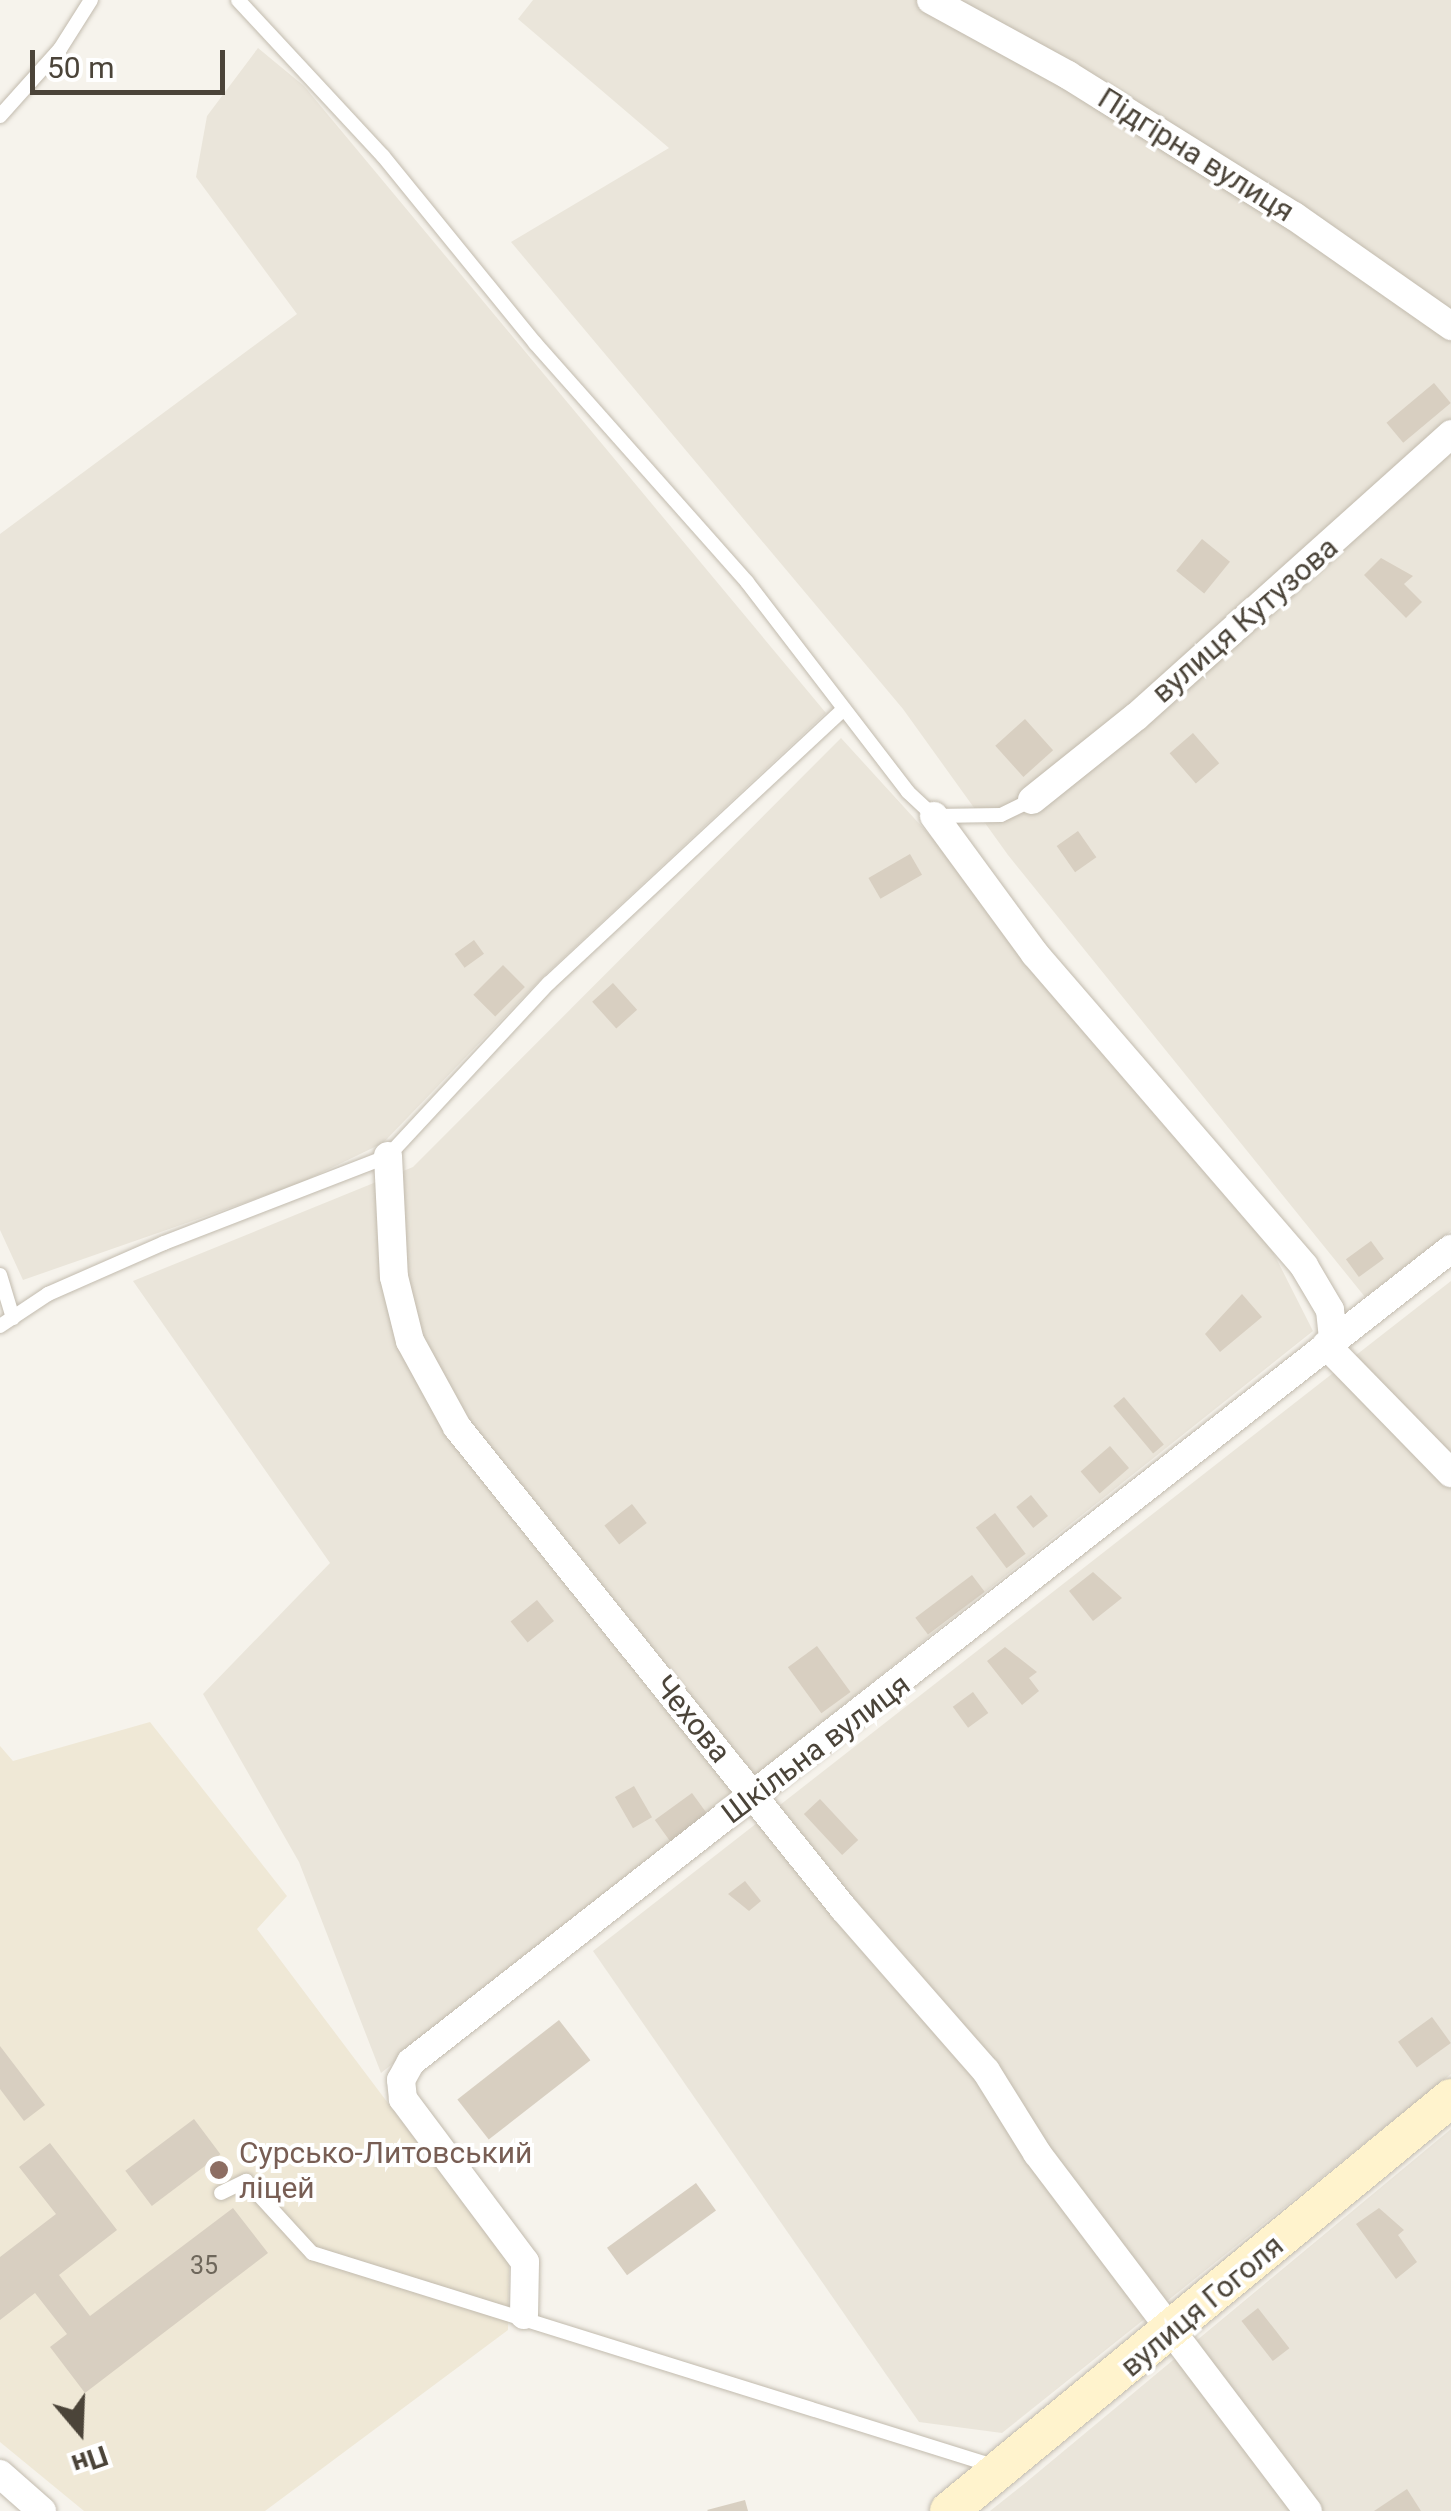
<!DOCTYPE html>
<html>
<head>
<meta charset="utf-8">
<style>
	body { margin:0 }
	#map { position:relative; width:1451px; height:2511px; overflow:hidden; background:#f6f3ec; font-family:Roboto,sans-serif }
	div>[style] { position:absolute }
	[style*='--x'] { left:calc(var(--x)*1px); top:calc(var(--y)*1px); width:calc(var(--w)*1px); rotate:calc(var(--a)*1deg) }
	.residential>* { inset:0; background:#eae5da }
	.education>* { inset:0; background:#efe8d6 }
	.building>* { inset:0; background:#d8cfc1; transform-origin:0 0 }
	.roads { filter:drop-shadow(0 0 2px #c2bbae) drop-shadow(0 0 2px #c2bbae) }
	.lane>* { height:14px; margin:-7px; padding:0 7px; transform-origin:7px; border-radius:7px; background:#fff }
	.street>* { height:28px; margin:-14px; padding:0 14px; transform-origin:14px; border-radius:14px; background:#fff }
	.secondary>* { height:38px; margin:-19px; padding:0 19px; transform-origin:19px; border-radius:19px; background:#fff3cd }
	.dots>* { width:28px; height:28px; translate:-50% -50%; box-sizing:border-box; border:5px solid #fff; border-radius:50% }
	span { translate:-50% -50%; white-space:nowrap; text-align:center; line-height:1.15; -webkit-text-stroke:8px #fff; paint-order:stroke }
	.number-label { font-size:25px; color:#6e675b }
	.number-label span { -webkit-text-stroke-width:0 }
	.street-label { font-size:30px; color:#4b4439 }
	.education-label { font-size:30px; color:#785e54 }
	.left { translate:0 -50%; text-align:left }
	.north { position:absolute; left:30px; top:2381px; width:100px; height:100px; -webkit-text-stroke:8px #fff; paint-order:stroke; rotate:161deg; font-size:28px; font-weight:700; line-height:40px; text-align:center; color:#4b4439 }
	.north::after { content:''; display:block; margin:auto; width:35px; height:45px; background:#4b4439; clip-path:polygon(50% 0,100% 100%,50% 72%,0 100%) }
	.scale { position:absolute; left:30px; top:50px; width:195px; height:45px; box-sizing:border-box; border:5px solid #4b4439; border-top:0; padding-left:12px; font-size:30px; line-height:35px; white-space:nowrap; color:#4b4439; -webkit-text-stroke:8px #fff; paint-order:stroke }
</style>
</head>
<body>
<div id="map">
	<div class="residential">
		<div style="clip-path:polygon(533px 0,1451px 0,1451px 1231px,1365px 1297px,1008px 855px,903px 709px,511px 242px,669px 148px,518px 19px)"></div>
		<div style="clip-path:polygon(258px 48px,304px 86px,826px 713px,543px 977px,383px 1143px,298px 1184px,23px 1280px,0 1230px,0 534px,297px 314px,196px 177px,207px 116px)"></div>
		<div style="clip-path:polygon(841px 738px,955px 863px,1273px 1252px,1313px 1331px,381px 2073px,299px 1862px,203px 1694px,330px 1563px,133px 1281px,413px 1167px)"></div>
		<div style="clip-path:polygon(1451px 1281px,1451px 2074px,1002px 2433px,919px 2422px,593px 1951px)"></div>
		<div style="clip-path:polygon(1451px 2129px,1451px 2511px,990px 2511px,1024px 2484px)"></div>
	</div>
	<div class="education">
		<div style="clip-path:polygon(150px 1722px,287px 1896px,257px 1929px,509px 2264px,508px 2330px,265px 2511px,84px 2511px,0 2442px,0 1746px,13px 1761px)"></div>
	</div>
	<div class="building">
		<div style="left:1434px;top:383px;width:26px;height:62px;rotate:50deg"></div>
		<div style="left:1202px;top:539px;width:36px;height:41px;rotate:39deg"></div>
		<div style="clip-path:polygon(1381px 558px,1413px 576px,1404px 584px,1422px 602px,1406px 618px,1364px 575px)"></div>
		<div style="left:1025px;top:719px;width:42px;height:40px;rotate:48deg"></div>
		<div style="left:1193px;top:733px;width:40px;height:31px;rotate:49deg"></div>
		<div style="left:1078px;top:831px;width:32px;height:26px;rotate:55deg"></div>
		<div style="left:910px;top:854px;width:24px;height:48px;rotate:60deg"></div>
		<div style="left:474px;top:940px;width:17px;height:24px;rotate:54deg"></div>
		<div style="left:503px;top:965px;width:31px;height:42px;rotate:45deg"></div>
		<div style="left:613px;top:983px;width:36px;height:28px;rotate:48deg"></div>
		<div style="left:1371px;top:1241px;width:22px;height:31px;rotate:54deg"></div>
		<div style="clip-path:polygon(1242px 1294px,1262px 1317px,1220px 1352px,1205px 1334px)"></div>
		<div style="left:1124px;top:1397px;width:62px;height:14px;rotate:50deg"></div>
		<div style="left:1110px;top:1446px;width:29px;height:39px;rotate:49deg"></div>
		<div style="left:1031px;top:1495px;width:27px;height:19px;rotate:51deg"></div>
		<div style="left:632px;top:1504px;width:24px;height:35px;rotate:52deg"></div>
		<div style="left:995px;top:1513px;width:51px;height:24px;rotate:53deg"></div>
		<div style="clip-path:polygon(1093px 1572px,1122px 1598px,1093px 1621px,1069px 1591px)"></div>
		<div style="left:972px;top:1575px;width:21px;height:71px;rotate:53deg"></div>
		<div style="left:537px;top:1600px;width:27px;height:34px;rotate:51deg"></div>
		<div style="left:817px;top:1646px;width:57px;height:36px;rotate:54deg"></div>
		<div style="clip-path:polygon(1005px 1647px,1037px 1672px,1029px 1678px,1039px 1691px,1022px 1705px,987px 1661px)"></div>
		<div style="left:973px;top:1692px;width:26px;height:25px;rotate:54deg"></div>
		<div style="left:634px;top:1786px;width:36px;height:22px;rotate:60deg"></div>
		<div style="left:692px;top:1793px;width:27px;height:46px;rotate:54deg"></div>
		<div style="left:820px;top:1799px;width:56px;height:22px;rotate:47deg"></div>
		<div style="clip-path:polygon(745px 1881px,761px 1901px,749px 1911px,728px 1894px)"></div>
		<div style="left:1432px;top:2017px;width:32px;height:42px;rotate:54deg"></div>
		<div style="left:559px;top:2020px;width:51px;height:129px;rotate:52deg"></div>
		<div style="clip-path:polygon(0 2046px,45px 2105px,24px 2121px,0 2089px)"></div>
		<div style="left:194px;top:2119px;width:44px;height:86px;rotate:53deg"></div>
		<div style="clip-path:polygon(50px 2143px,117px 2230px,59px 2275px,90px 2316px,233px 2208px,268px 2253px,85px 2393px,50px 2347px,67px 2334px,35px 2293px,0 2320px,0 2257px,56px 2214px,19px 2167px)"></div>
		<div style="left:696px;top:2183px;width:34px;height:110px;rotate:54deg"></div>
		<div style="clip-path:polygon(1379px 2208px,1404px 2230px,1398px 2235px,1417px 2262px,1396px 2279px,1356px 2224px)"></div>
		<div style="left:1258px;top:2308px;width:51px;height:21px;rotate:52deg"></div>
		<div style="clip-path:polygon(1407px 2489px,1421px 2511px,1374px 2511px)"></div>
		<div style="clip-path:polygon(745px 2500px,748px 2511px,708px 2511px,707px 2510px)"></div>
	</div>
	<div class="roads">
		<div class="lane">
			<div style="--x:238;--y:0;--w:213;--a:47.1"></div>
			<div style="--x:383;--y:156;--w:241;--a:50.9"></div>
			<div style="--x:535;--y:343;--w:319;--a:48.4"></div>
			<div style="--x:747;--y:582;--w:265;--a:52.5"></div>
			<div style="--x:908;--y:792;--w:35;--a:43"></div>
			<div style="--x:934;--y:816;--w:67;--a:-0.9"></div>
			<div style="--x:1001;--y:815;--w:34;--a:-26"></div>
			<div style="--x:0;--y:116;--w:90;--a:-48.2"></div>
			<div style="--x:60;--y:49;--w:58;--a:-57.7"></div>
			<div style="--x:0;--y:1275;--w:45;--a:73.2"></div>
			<div style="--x:0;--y:1326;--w:58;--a:-33.7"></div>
			<div style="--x:48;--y:1294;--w:127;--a:-23.7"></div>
			<div style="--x:164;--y:1243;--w:240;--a:-21.2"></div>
			<div style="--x:388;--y:1156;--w:236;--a:-47.1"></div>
			<div style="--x:549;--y:983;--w:400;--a:-42.9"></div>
			<div style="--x:221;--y:2193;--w:28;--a:-26"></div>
			<div style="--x:246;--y:2181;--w:98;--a:47.5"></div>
			<div style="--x:312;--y:2253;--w:718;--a:17.35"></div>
		</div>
		<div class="street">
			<div style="--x:931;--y:0;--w:156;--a:28.7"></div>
			<div style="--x:1068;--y:75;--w:266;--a:32"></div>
			<div style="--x:1294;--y:216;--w:192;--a:35"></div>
			<div style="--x:1032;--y:800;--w:134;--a:-38.7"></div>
			<div style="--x:1137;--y:716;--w:422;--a:-41.9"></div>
			<div style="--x:934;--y:816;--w:171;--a:53.8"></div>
			<div style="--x:1035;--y:954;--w:412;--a:49.2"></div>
			<div style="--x:1304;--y:1266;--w:51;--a:59.4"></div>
			<div style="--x:1330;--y:1310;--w:30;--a:84"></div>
			<div style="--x:388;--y:1156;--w:121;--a:87.2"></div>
			<div style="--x:394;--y:1277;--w:66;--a:76"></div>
			<div style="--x:410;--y:1341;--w:98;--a:61.3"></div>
			<div style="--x:457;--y:1427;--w:618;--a:51.24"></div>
			<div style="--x:844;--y:1909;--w:215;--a:48.8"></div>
			<div style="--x:986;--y:2071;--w:97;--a:58.1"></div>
			<div style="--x:1037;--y:2153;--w:449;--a:52.9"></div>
			<div style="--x:1326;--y:1345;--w:179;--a:45.7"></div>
			<div style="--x:524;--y:2315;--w:53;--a:-88.9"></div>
			<div style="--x:525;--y:2262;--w:204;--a:-126.8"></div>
			<div style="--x:403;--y:2099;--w:19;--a:-96"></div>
			<div style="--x:401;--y:2080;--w:21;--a:-61"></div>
			<div style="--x:411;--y:2062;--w:1320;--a:-38.02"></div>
			<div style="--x:0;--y:2474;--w:56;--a:41.4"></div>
		</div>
		<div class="secondary">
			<div style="--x:949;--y:2511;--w:650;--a:-39.44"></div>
		</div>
	</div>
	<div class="dots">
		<div style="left:219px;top:2170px;background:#8d6e63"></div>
	</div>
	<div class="number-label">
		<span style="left:204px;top:2266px">35</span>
	</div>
	<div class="street-label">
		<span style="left:1196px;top:155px;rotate:32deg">Підгірна вулиця</span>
		<span style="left:1245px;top:620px;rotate:-41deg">вулиця Кутузова</span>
		<span style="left:692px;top:1719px;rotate:51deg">Чехова</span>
		<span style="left:816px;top:1749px;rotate:-37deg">Шкільна вулиця</span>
		<span style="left:1202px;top:2306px;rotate:-40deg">вулиця Гоголя</span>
	</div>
	<div class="education-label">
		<span class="left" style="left:239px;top:2170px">Сурсько-Литовський<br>ліцей</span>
	</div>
	<div class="north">Пн</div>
	<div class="scale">50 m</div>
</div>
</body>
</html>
